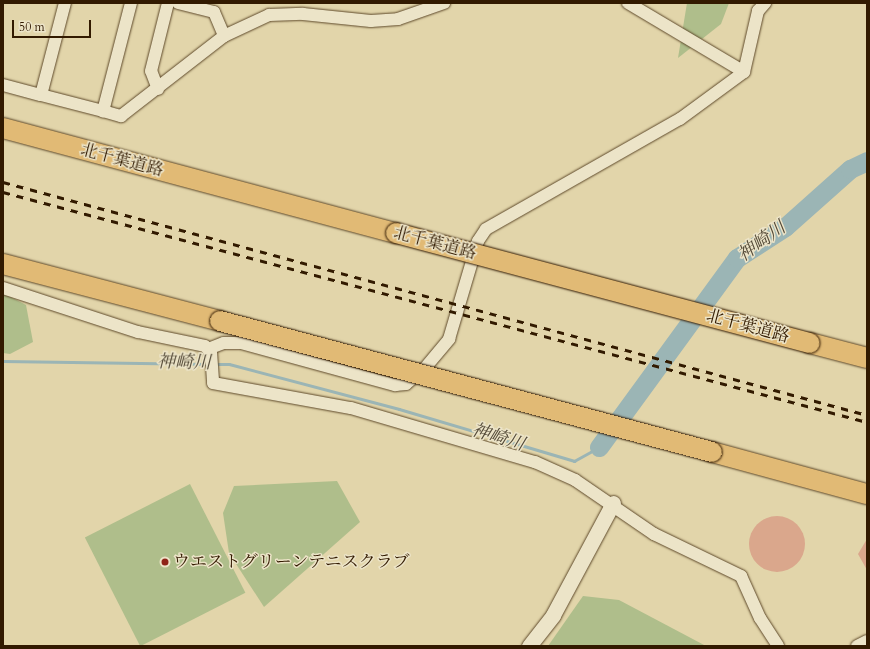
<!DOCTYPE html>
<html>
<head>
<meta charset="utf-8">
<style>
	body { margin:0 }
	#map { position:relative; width:870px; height:649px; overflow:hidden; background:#e2d5aa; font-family:Cardo,"Noto Serif JP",serif }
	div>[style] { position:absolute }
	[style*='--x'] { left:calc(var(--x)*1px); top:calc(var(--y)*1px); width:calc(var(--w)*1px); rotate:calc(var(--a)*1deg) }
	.green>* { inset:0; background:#afbe8b; transform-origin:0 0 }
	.stream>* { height:3px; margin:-1.5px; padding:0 1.5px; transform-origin:1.5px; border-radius:1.5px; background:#9bb5b5 }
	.river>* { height:19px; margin:-9.5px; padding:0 9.5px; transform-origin:9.5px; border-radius:9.5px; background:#9bb5b5 }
	.building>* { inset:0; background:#daa78c }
	.round { border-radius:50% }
	.roads { filter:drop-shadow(0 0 1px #5e492a) drop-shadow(0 0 1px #5e492a) }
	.minor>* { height:12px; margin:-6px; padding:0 6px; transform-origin:6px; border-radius:6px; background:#ece4c8 }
	.tertiary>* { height:15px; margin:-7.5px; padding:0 7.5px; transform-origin:7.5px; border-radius:7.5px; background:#ece4c8 }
	.trunk>* { height:20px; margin:-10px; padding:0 10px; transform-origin:10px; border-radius:10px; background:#e1ba75 }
	.rail>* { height:3px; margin-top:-1.5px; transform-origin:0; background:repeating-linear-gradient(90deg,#321a00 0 7px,transparent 0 14px) }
	.bridges { filter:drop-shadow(0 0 1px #321a00) drop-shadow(0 0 1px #321a00) }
	.trunk-bridge>* { height:20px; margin:-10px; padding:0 10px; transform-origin:10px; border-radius:10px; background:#e1ba75 }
	.dots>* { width:11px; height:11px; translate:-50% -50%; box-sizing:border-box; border:2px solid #ece4c8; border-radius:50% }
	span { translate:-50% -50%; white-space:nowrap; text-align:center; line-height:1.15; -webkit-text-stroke:3px #ece4c8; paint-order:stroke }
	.street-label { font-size:17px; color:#321a00 }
	.poi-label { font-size:17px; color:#321a00 }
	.left { translate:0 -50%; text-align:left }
	.water-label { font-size:18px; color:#524836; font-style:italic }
	.frame { position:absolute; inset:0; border:4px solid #321a00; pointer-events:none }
	.scale { position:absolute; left:12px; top:20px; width:79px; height:18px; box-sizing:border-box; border:2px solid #321a00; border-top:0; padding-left:5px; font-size:12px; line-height:14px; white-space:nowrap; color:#321a00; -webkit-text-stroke:3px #ece4c8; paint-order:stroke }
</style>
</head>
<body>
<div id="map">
	<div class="green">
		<div style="clip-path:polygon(687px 3px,729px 3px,721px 24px,678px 58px)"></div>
		<div style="clip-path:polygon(3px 293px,26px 305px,33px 342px,10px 354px,3px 353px)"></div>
		<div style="clip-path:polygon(337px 481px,360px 522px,264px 607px,229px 553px,223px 513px,234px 486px)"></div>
		<div style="left:190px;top:484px;width:122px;height:118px;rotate:63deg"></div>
		<div style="clip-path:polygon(583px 596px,619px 600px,706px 646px,548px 646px)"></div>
	</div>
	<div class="stream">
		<div style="--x:3;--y:361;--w:206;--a:0.8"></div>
		<div style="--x:215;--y:364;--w:14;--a:0"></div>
		<div style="--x:229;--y:364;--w:176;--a:14.8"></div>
		<div style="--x:399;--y:409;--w:183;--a:16.5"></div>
		<div style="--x:574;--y:461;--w:29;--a:-29"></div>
	</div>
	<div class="river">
		<div style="--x:599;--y:447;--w:234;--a:-53.9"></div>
		<div style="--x:737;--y:258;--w:57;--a:-32.9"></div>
		<div style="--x:785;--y:227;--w:87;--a:-41.7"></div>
		<div style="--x:850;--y:169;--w:19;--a:-25"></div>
	</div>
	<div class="building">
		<div class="round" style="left:749px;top:516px;width:56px;height:56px"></div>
		<div style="clip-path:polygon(867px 539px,867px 570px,858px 554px)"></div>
	</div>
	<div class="roads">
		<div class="minor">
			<div style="--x:131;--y:3;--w:112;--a:104.5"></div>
			<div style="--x:103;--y:111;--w:19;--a:16"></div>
			<div style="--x:121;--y:116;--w:130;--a:-37.8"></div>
			<div style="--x:224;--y:36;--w:50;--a:-25"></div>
			<div style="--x:269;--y:15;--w:34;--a:-2"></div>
			<div style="--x:303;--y:14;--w:68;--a:5.9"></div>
			<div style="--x:371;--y:21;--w:27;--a:-4"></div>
			<div style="--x:398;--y:19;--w:49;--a:-19.2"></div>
			<div style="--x:178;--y:3;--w:37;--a:14"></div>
			<div style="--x:214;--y:12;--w:26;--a:67"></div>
			<div style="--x:628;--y:3;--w:135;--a:30.7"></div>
			<div style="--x:3;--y:85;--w:39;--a:15"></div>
			<div style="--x:41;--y:95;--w:95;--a:-75.4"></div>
			<div style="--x:158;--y:89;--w:19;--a:-111"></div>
			<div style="--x:151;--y:71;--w:70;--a:-76"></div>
			<div style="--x:41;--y:95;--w:64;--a:14.5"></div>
			<div style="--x:3;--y:288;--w:142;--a:18.1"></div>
			<div style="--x:138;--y:332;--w:68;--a:11.8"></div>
			<div style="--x:205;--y:346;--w:8;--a:45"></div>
			<div style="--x:211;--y:352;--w:31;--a:86"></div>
			<div style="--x:213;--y:383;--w:140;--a:10.3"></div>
			<div style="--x:351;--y:408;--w:192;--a:16.4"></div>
			<div style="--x:535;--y:462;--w:44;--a:24.2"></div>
			<div style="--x:575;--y:480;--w:96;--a:34.4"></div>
			<div style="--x:654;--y:534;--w:97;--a:25.8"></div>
			<div style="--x:741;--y:576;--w:46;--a:65.7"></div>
			<div style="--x:760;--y:618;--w:33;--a:57"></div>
			<div style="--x:208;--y:349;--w:17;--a:-21"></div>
			<div style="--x:224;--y:343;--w:17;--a:0"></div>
			<div style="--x:241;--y:343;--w:160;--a:15.3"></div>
			<div style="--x:395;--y:385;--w:11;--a:-5"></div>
			<div style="--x:406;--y:384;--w:25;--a:-40"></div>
			<div style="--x:425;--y:368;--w:38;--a:-50"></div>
			<div style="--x:449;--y:339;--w:102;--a:-73.5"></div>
			<div style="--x:478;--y:241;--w:14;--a:-56"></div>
			<div style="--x:486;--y:229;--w:223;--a:-29.6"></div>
			<div style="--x:680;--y:119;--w:79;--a:-36.3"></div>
			<div style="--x:744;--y:72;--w:63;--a:-77.1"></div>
			<div style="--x:758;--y:11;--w:11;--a:-49"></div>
			<div style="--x:857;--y:646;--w:11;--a:-27"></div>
		</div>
		<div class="tertiary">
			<div style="--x:529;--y:646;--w:39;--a:-52"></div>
			<div style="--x:553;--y:615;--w:127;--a:-61.8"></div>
		</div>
		<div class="trunk">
			<div style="--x:3;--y:128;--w:407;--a:15"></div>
			<div style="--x:3;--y:264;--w:224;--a:14.7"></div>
			<div style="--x:810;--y:343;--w:59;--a:14.7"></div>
			<div style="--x:712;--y:452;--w:161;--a:15.2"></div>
		</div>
	</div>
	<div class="rail">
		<div style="--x:3;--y:182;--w:895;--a:15.09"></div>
		<div style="--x:3;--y:192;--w:894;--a:14.91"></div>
	</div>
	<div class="bridges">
		<div class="trunk-bridge">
			<div style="--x:396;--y:233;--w:428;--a:14.9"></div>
			<div style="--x:220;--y:321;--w:509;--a:14.91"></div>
		</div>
	</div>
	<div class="dots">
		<div style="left:165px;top:562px;background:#8f2418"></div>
	</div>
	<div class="street-label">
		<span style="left:122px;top:160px;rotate:15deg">北千葉道路</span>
		<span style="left:435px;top:243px;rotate:15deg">北千葉道路</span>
		<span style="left:748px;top:326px;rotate:15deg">北千葉道路</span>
	</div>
	<div class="poi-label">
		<span class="left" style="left:173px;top:562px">ウエストグリーンテニスクラブ</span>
	</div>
	<div class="water-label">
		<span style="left:762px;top:242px;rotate:-36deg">神崎川</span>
		<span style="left:184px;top:363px;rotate:1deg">神崎川</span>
		<span style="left:498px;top:438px;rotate:17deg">神崎川</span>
	</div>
	<div class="frame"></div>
	<div class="scale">50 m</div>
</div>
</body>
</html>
